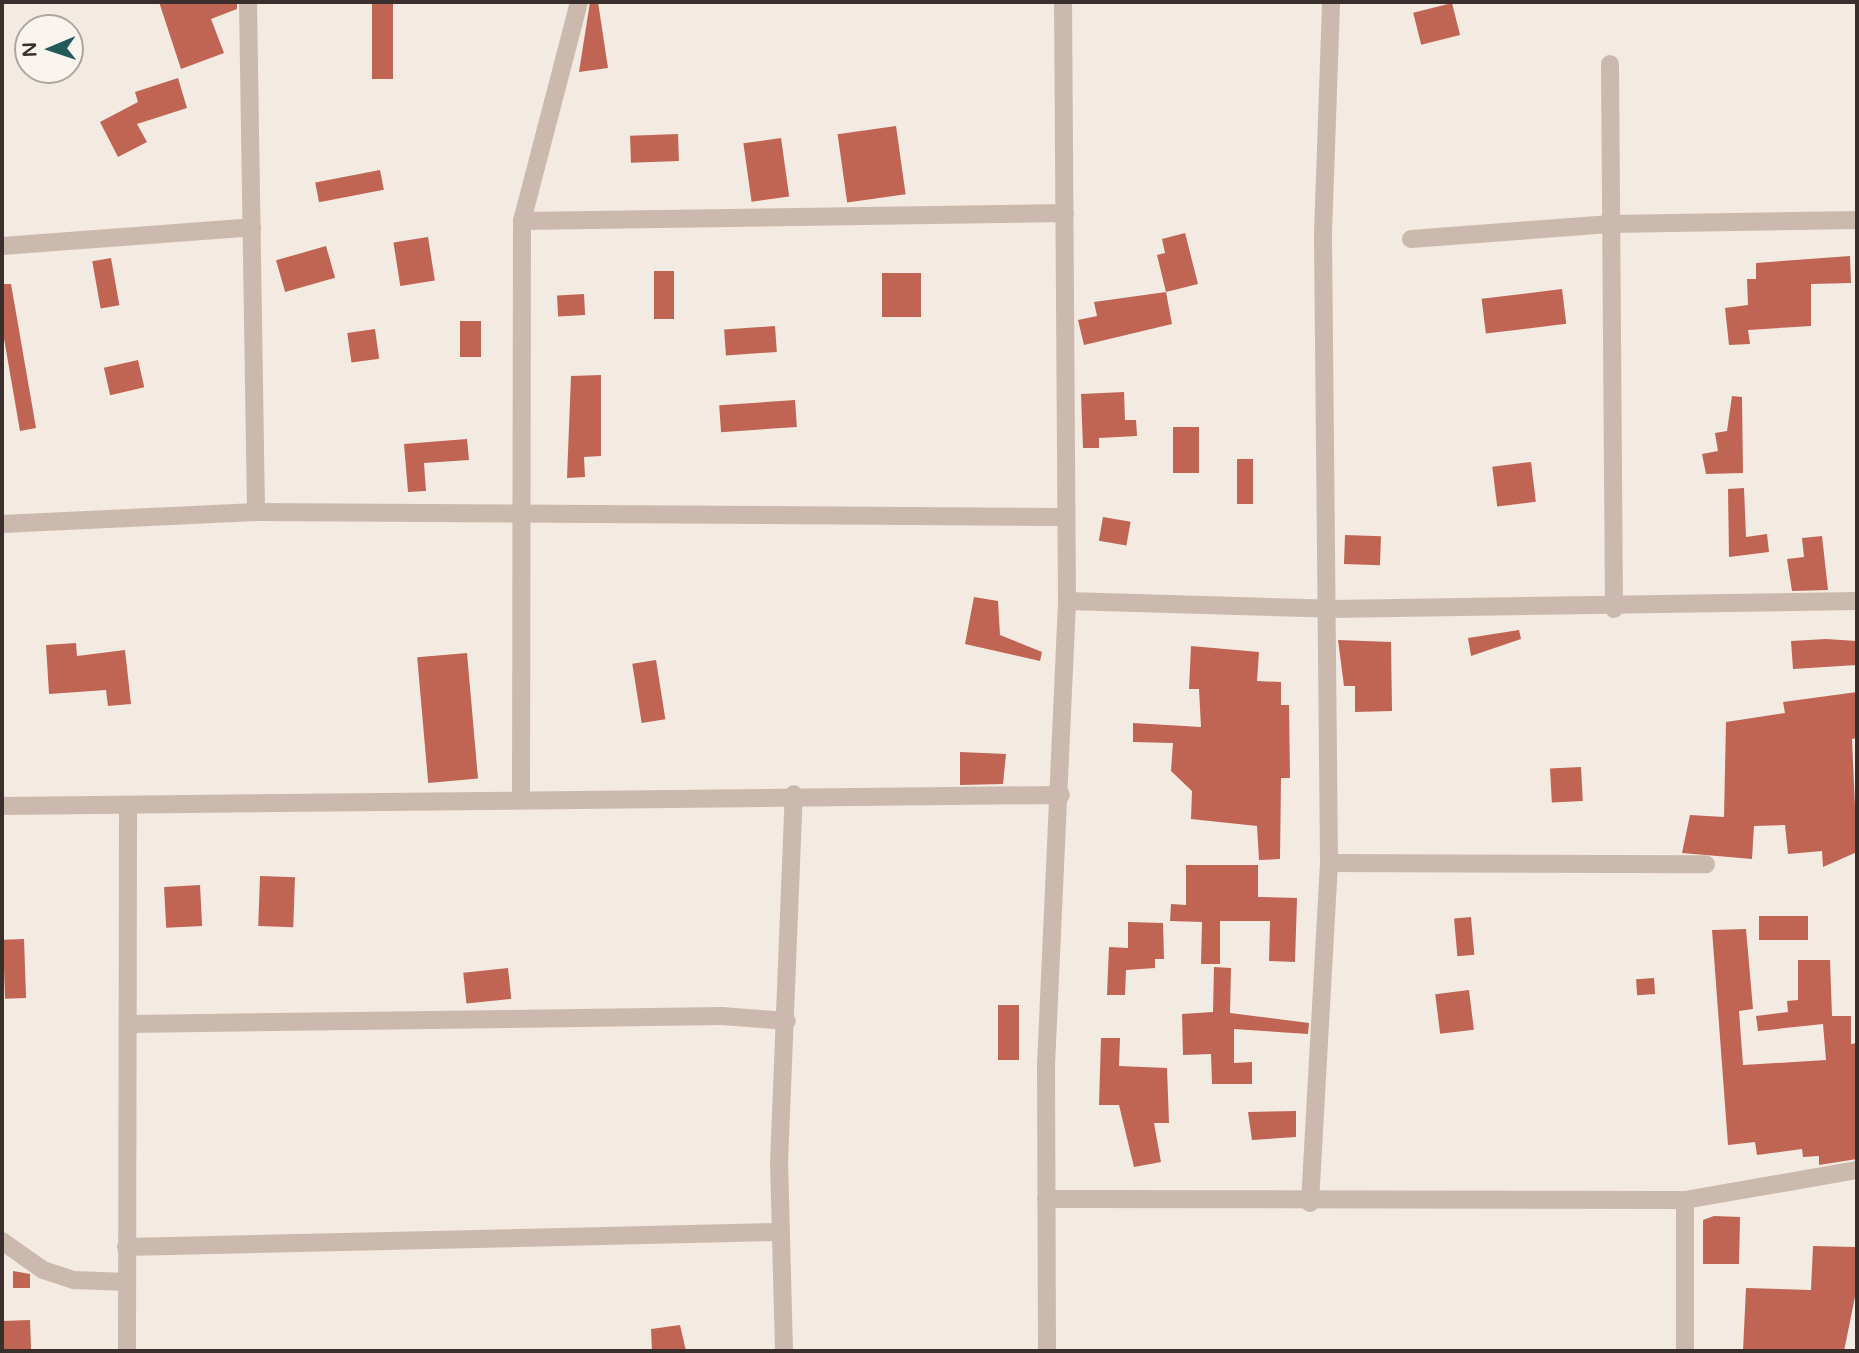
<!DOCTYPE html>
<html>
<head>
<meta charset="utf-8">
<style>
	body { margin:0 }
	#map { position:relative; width:1859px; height:1353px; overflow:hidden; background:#f3eae2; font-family:"Varela Round",sans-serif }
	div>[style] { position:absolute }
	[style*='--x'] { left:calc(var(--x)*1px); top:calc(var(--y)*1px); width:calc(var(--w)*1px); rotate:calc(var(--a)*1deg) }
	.building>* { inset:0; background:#c06553; transform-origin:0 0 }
	.minor>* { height:18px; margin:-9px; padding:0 9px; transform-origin:9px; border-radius:9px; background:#cbb9ae }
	span { translate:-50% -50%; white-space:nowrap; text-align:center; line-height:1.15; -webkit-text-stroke:5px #faf4ef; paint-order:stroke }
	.frame { position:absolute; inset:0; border:4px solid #3a2f2c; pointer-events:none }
	.north { position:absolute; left:14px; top:14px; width:70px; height:70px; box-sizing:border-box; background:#faf4ef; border:2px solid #ada5a1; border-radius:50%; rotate:268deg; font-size:19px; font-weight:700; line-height:28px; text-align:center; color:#3a2f2c }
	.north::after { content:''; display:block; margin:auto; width:24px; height:32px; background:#235a59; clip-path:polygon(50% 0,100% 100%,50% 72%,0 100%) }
</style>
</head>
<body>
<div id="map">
	<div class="building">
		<div style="clip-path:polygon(159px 2px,237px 2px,237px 9px,211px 19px,224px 53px,181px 69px)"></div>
		<div style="left:372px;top:2px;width:21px;height:77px"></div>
		<div style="clip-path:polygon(590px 2px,598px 2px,608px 68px,579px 72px)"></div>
		<div style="left:1452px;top:3px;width:33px;height:40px;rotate:76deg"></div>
		<div style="clip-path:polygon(178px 78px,187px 108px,137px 124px,147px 142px,118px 157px,100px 122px,138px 102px,135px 92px)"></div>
		<div style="left:896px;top:126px;width:69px;height:59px;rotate:82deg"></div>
		<div style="left:678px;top:134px;width:27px;height:48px;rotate:88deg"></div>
		<div style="left:781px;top:138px;width:59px;height:38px;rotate:82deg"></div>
		<div style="left:380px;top:170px;width:20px;height:66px;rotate:79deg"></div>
		<div style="clip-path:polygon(1185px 233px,1198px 284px,1166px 292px,1157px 255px,1165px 253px,1162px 239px)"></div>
		<div style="left:428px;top:237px;width:44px;height:35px;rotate:81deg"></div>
		<div style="left:326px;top:246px;width:33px;height:52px;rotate:74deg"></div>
		<div style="clip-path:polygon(1850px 256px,1851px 283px,1811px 284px,1811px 326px,1748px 330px,1750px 344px,1729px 345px,1725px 308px,1748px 305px,1747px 279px,1756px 279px,1756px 263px)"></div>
		<div style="left:111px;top:258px;width:48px;height:19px;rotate:80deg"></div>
		<div style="left:654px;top:271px;width:20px;height:48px"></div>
		<div style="left:921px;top:273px;width:44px;height:39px;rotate:90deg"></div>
		<div style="clip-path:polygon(2px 284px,11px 284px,36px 428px,20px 431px,2px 327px)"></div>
		<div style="left:1562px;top:289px;width:35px;height:81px;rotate:83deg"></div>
		<div style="clip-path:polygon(1166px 292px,1172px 324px,1084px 345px,1078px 320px,1097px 316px,1094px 302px)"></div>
		<div style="left:584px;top:294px;width:21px;height:27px;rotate:87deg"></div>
		<div style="left:460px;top:321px;width:21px;height:36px"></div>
		<div style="left:775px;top:326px;width:26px;height:51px;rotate:86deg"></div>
		<div style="left:375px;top:329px;width:30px;height:28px;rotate:82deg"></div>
		<div style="left:138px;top:360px;width:28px;height:35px;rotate:77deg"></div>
		<div style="clip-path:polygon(601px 375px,601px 456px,584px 457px,585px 477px,567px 478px,571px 376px)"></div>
		<div style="clip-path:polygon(1124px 392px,1125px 420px,1136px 420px,1137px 436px,1099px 438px,1099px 448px,1083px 448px,1081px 394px)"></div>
		<div style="clip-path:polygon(1732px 396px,1742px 397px,1743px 473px,1706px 474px,1702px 454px,1718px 451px,1715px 433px,1727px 431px)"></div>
		<div style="left:795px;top:400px;width:27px;height:76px;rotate:86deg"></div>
		<div style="left:1199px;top:427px;width:46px;height:26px;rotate:90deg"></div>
		<div style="clip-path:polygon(467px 439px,469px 460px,424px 463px,426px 491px,408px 492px,404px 444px)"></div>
		<div style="left:1237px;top:459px;width:16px;height:45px"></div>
		<div style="left:1531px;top:462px;width:40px;height:39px;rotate:83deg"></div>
		<div style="clip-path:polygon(1744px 488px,1746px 537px,1767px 534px,1769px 552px,1729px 557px,1728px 489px)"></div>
		<div style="left:1103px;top:517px;width:28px;height:24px;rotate:10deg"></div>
		<div style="left:1345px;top:535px;width:36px;height:29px;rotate:2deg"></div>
		<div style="clip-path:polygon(1822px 536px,1828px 590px,1792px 591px,1787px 559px,1804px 557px,1802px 538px)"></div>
		<div style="clip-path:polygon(974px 597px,998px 601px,1000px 635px,1042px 652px,1040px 661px,965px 644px)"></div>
		<div style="clip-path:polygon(1519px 630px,1521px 639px,1471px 656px,1468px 638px)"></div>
		<div style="clip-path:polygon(1826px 639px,1857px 641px,1857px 665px,1793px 669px,1791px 641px)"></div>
		<div style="clip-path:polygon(1338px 640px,1391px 642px,1392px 711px,1355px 712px,1355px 686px,1344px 686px)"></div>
		<div style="clip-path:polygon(76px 643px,77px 656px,125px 650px,131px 704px,108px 706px,106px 690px,49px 694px,46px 645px)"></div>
		<div style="clip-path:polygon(1191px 646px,1259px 652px,1257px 681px,1281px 682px,1281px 705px,1289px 705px,1290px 778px,1281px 778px,1280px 859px,1259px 860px,1257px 826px,1191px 819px,1192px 791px,1171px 771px,1173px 743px,1133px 742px,1133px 723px,1201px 727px,1199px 689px,1189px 689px)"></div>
		<div style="left:467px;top:653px;width:126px;height:50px;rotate:85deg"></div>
		<div style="left:656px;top:660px;width:60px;height:24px;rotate:81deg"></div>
		<div style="clip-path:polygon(1857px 692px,1857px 738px,1852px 739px,1857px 852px,1823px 867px,1822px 851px,1788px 854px,1785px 825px,1754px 826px,1752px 859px,1682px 853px,1690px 815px,1724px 817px,1726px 722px,1785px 713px,1783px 702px)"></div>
		<div style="clip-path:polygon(960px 752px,1006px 754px,1003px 784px,960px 785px)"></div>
		<div style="left:1581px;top:767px;width:34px;height:31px;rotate:87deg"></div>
		<div style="clip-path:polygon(1186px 865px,1258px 865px,1258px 897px,1297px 898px,1295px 962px,1269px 961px,1270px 921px,1220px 921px,1220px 964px,1201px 964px,1202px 922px,1170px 921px,1171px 904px,1186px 905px)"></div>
		<div style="left:260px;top:876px;width:35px;height:50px;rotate:2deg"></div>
		<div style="left:200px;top:885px;width:41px;height:36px;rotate:87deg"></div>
		<div style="left:1808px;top:916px;width:24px;height:49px;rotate:90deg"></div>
		<div style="left:1471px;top:917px;width:38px;height:17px;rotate:85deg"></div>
		<div style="clip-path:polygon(1128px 922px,1163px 923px,1164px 959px,1155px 959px,1155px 968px,1126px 970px,1125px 995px,1107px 995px,1109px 947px,1128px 948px)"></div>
		<div style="clip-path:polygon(1746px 929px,1753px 1009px,1739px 1011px,1743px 1065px,1826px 1060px,1823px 1024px,1758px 1031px,1756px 1016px,1788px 1012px,1787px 1001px,1798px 1000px,1798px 960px,1830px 960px,1832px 1016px,1851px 1016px,1851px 1044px,1857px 1043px,1857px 1159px,1819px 1165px,1819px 1156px,1803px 1157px,1802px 1149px,1757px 1155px,1755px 1142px,1728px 1145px,1712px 930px)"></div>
		<div style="left:24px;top:939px;width:59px;height:21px;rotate:88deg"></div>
		<div style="clip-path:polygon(1214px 967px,1231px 968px,1230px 1013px,1309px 1023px,1308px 1034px,1234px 1029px,1234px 1063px,1252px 1062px,1252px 1084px,1212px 1084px,1211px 1054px,1183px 1055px,1182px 1014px,1213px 1012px)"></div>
		<div style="left:508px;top:968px;width:31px;height:45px;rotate:84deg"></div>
		<div style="left:1654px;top:978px;width:16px;height:18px;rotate:86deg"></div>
		<div style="left:1469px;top:990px;width:40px;height:34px;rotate:83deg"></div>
		<div style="left:998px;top:1005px;width:21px;height:55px"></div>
		<div style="clip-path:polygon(1101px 1038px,1120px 1038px,1119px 1066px,1167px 1068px,1169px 1123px,1154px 1123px,1161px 1162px,1134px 1167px,1119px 1105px,1099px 1105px)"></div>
		<div style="clip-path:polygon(1296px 1111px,1296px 1137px,1252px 1140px,1248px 1112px)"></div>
		<div style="clip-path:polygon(1714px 1216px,1740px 1217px,1739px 1264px,1703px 1264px,1703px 1220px)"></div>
		<div style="clip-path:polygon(1813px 1246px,1857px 1247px,1857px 1287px,1844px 1351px,1743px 1351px,1746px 1288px,1811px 1290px)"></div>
		<div style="clip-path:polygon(13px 1271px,30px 1274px,30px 1288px,13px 1288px)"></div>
		<div style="left:30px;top:1320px;width:31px;height:28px;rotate:88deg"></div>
		<div style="clip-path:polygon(680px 1325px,686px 1351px,652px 1351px,651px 1329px)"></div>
	</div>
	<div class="minor">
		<div style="--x:248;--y:2;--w:510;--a:89.1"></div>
		<div style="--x:1610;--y:64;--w:545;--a:89.58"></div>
		<div style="--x:522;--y:221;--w:543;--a:-0.84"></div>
		<div style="--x:1411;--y:239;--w:200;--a:-4.3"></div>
		<div style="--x:1610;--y:224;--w:247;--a:-0.9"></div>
		<div style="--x:2;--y:246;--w:251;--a:-4.3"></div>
		<div style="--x:2;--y:524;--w:254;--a:-2.7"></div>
		<div style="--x:256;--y:512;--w:809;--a:0.35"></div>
		<div style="--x:1067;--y:601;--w:264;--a:1.7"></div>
		<div style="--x:1331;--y:609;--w:526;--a:-0.87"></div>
		<div style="--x:521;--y:799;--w:578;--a:-89.9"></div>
		<div style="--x:522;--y:221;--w:226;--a:-75.4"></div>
		<div style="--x:2;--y:806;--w:1059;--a:-0.6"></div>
		<div style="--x:1329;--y:863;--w:377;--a:0.2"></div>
		<div style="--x:130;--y:1024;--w:592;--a:-0.77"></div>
		<div style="--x:722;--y:1016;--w:65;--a:4.4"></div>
		<div style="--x:1046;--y:1199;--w:639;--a:0.09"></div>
		<div style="--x:1685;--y:1200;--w:175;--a:-9.9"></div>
		<div style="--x:1685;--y:1200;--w:151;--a:90"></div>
		<div style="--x:1310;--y:1203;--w:341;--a:-86.8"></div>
		<div style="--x:1329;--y:863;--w:629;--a:-90.55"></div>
		<div style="--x:1323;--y:234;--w:232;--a:-88"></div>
		<div style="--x:2;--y:1241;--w:50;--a:35.3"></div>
		<div style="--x:43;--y:1270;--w:33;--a:18"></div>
		<div style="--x:74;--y:1280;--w:53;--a:2.2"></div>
		<div style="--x:126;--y:1247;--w:652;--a:-1.32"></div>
		<div style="--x:127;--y:1351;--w:542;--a:-89.89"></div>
		<div style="--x:784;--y:1351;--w:188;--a:-91.5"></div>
		<div style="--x:779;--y:1163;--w:369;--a:-87.7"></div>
		<div style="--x:1047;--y:1351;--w:286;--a:-90.2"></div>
		<div style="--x:1046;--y:1065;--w:464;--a:-87.4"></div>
		<div style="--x:1067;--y:601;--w:599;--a:-90.38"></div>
	</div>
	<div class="frame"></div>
	<div class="north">N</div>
</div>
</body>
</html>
